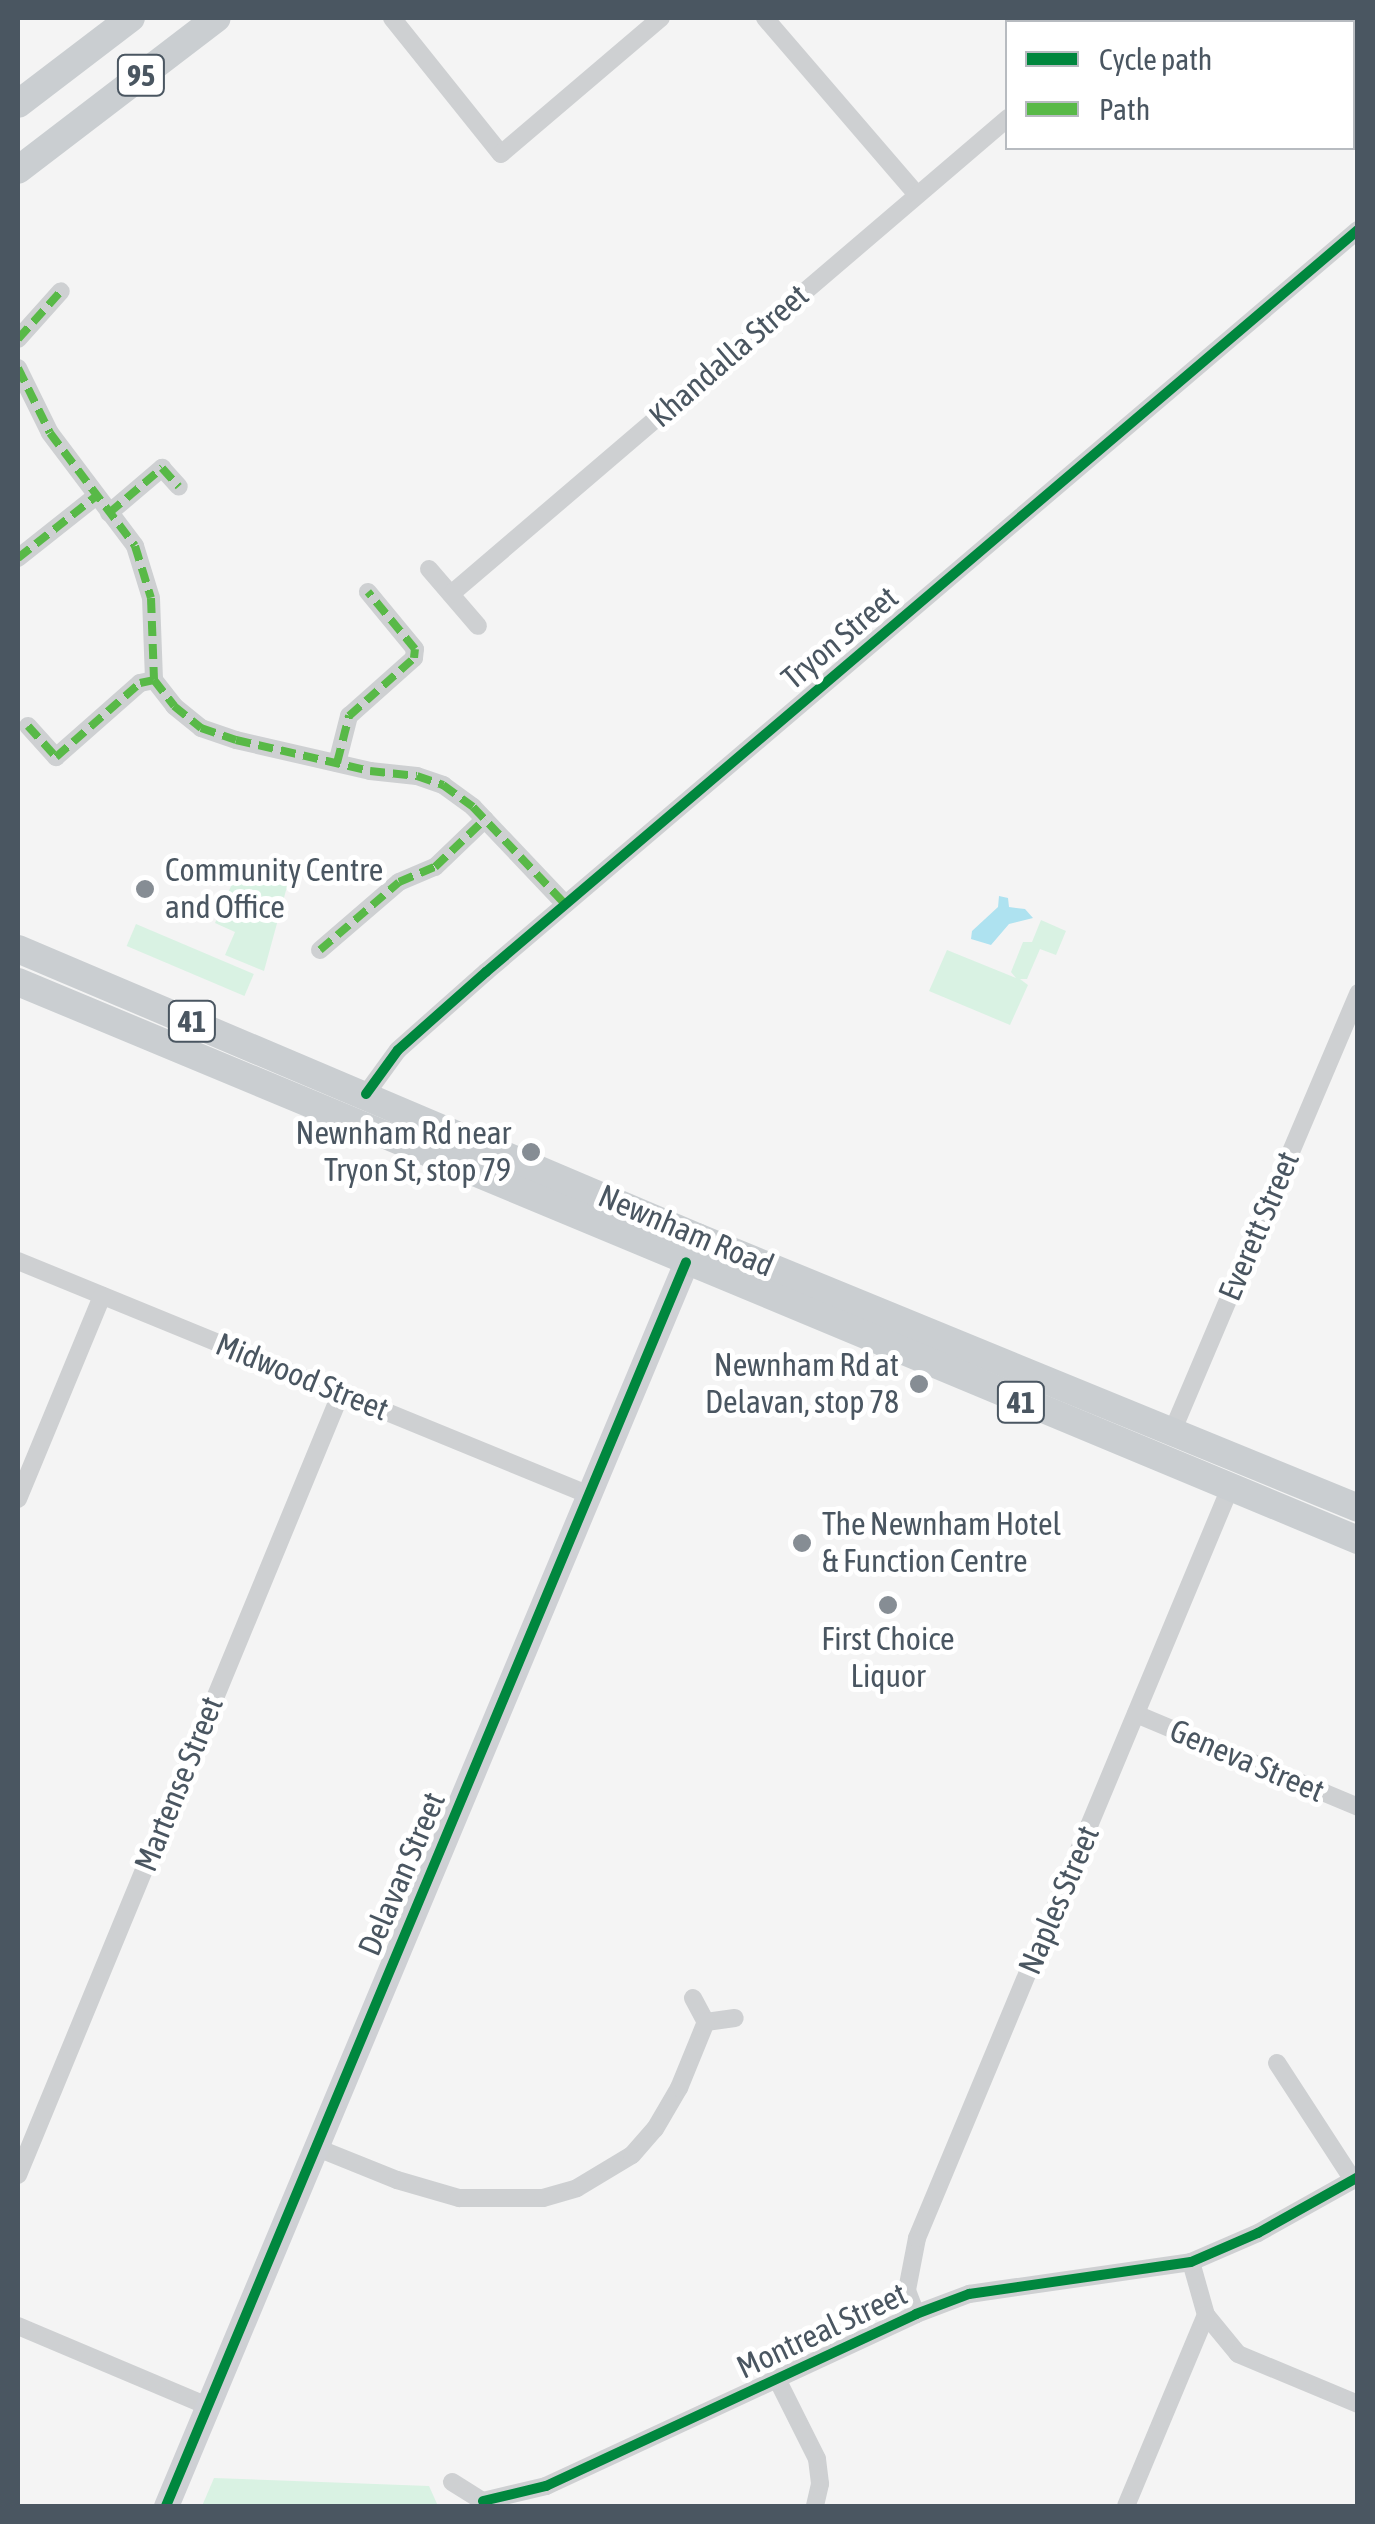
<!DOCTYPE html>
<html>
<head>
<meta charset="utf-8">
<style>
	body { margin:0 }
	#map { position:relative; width:1375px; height:2524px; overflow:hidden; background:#f4f4f4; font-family:"Asap Condensed",sans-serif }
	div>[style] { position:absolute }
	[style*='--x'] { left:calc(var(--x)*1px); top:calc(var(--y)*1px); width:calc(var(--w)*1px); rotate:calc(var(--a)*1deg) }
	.green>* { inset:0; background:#d9f2e3; transform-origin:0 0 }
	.water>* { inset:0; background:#aee2f0 }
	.street>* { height:18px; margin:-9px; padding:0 9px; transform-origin:9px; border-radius:9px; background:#ced0d2 }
	.secondary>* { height:25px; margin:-12.5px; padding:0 12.5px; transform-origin:12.5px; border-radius:12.5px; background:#ced0d4 }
	.primary>* { height:28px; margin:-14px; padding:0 14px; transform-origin:14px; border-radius:14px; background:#caced1 }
	.quiet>* { height:8px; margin-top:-4px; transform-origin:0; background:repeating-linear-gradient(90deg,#58b947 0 15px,transparent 0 23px) }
	.cycleway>* { height:10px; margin:-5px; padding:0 5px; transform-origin:5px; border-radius:5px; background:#00873e }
	.dots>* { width:28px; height:28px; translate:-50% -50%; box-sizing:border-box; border:5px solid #fff; border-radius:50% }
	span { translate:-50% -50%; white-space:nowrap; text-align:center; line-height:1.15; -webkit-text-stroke:10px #fff; paint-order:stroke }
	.shield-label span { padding:2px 8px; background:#fff; border:2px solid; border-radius:8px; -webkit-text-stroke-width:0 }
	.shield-label { font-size:30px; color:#4a5661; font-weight:700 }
	.street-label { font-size:32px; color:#4a5661 }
	.poi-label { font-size:32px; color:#4a5661 }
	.left { translate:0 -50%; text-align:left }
	.right { translate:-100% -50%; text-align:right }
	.frame { position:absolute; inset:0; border:20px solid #4a5661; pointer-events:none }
	.legend { position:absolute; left:1005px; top:20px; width:350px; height:130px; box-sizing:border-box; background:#fff; border:2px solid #b7bbc0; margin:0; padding:12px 18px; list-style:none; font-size:30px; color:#4a5661 }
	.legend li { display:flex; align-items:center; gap:20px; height:50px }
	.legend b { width:50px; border:2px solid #b7bbc0 }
</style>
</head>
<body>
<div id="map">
	<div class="green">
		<div style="clip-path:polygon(241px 863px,288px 883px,264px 971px,225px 955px,235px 932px,215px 923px)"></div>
		<div style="clip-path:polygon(1041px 920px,1066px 931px,1056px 955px,1040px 949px,1027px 979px,1020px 979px,1028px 985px,1010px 1025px,929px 991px,947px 950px,1016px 978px,1011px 972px,1023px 942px,1032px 942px)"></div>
		<div style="left:136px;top:924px;width:128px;height:24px;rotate:23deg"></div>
		<div style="clip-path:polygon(214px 2478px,429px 2486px,438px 2506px,202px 2506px)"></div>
	</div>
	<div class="water">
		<div style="clip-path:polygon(999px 896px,1008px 898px,1009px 907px,1025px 909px,1033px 918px,1009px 924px,991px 945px,971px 939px,972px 931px,998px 907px)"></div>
	</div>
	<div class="street">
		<div style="--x:392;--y:18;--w:174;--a:51.3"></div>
		<div style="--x:501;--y:154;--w:210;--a:-40.4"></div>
		<div style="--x:765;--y:18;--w:233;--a:49.3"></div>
		<div style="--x:1120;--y:22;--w:7;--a:-34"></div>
		<div style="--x:18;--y:339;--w:64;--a:-48.1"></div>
		<div style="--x:18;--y:368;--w:72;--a:63.8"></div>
		<div style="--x:50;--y:433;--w:141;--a:53"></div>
		<div style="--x:135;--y:546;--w:54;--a:72.9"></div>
		<div style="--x:151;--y:598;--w:82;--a:87.9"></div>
		<div style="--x:154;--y:680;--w:33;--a:52"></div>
		<div style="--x:174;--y:706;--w:35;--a:39"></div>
		<div style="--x:201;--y:728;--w:37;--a:19"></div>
		<div style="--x:236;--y:740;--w:138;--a:13"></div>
		<div style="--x:370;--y:771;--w:47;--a:6.1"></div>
		<div style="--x:417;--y:776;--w:28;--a:19"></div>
		<div style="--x:443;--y:785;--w:37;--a:36"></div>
		<div style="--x:473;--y:807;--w:134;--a:46.5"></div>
		<div style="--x:109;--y:513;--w:70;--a:-40.3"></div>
		<div style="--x:162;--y:468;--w:25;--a:48"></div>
		<div style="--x:18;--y:558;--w:98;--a:-38.4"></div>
		<div style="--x:429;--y:569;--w:75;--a:49.3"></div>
		<div style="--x:451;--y:594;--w:733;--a:-40.52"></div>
		<div style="--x:28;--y:726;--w:42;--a:47.9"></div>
		<div style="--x:56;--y:757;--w:112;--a:-41.4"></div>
		<div style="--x:140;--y:683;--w:14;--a:-12"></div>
		<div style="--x:337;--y:763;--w:49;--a:-75.7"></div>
		<div style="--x:349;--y:716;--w:87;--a:-41.7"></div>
		<div style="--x:414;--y:658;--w:9;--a:-84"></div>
		<div style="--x:415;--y:649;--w:74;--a:-129.5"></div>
		<div style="--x:320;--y:950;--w:104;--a:-40.7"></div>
		<div style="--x:399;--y:882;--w:39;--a:-23"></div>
		<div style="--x:435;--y:867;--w:69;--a:-43.8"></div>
		<div style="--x:366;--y:1094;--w:54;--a:-54"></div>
		<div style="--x:398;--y:1050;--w:118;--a:-41.6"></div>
		<div style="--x:486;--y:972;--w:1145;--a:-40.4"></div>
		<div style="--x:18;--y:1261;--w:615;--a:22.27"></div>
		<div style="--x:1172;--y:1432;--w:477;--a:-67"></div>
		<div style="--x:18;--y:1499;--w:220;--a:-67.5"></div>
		<div style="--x:1136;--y:1714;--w:241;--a:22.7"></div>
		<div style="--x:693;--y:1998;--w:27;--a:62"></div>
		<div style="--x:706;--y:2022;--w:29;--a:-8"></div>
		<div style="--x:1277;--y:2063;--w:140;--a:57"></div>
		<div style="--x:315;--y:2147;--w:88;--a:21.9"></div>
		<div style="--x:397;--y:2180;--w:65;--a:16.2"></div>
		<div style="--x:459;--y:2198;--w:84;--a:0"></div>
		<div style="--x:543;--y:2198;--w:35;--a:-16"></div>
		<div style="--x:577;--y:2188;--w:64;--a:-31"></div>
		<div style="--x:632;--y:2155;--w:35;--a:-49"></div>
		<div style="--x:655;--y:2129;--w:48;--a:-59.7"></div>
		<div style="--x:679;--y:2088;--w:71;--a:-67.8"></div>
		<div style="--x:18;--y:2175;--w:846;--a:-67.56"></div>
		<div style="--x:1191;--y:2262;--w:55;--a:74.2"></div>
		<div style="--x:1206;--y:2315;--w:50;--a:50.6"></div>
		<div style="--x:1238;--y:2354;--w:130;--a:22.6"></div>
		<div style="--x:916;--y:2314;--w:26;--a:-111"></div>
		<div style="--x:907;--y:2290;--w:53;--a:-79.1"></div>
		<div style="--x:917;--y:2238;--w:813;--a:-67.35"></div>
		<div style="--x:18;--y:2326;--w:205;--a:22.9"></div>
		<div style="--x:777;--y:2379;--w:89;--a:63.4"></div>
		<div style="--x:817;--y:2459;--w:25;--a:83"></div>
		<div style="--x:820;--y:2484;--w:23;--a:103"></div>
		<div style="--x:452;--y:2482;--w:36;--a:32"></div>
		<div style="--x:483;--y:2501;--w:6;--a:121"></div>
		<div style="--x:483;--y:2501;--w:65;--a:-13.4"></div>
		<div style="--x:546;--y:2486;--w:408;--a:-24.9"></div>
		<div style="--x:916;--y:2314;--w:57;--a:-20.7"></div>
		<div style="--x:969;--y:2294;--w:224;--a:-8.2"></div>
		<div style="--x:1191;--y:2262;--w:73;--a:-23.4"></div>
		<div style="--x:1258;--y:2233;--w:115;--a:-29.2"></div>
		<div style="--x:1126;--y:2506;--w:207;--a:-67.3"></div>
	</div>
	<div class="secondary">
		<div style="--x:166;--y:2506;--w:1348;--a:-67.31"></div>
	</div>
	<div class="primary">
		<div style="--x:18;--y:104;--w:142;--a:-37.3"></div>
		<div style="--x:18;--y:170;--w:250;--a:-37.4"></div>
		<div style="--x:18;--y:949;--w:738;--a:22.98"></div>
		<div style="--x:697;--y:1237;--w:714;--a:22.29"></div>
		<div style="--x:18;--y:982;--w:1452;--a:22.61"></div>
	</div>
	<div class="quiet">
		<div style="--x:18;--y:339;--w:64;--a:-48.1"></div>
		<div style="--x:18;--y:368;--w:72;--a:63.8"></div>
		<div style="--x:50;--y:433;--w:141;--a:53"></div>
		<div style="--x:135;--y:546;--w:54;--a:72.9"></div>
		<div style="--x:151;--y:598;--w:82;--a:87.9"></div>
		<div style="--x:154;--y:680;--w:33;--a:52"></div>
		<div style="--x:174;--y:706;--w:35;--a:39"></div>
		<div style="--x:201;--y:728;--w:37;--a:19"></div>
		<div style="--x:236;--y:740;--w:138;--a:13"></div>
		<div style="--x:370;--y:771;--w:47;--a:6.1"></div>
		<div style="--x:417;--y:776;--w:28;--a:19"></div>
		<div style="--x:443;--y:785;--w:37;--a:36"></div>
		<div style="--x:473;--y:807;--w:134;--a:46.5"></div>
		<div style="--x:109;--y:513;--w:70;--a:-40.3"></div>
		<div style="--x:162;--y:468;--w:25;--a:48"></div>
		<div style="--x:18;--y:558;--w:98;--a:-38.4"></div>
		<div style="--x:28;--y:726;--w:42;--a:47.9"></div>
		<div style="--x:56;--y:757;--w:112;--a:-41.4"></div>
		<div style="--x:140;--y:683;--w:14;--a:-12"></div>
		<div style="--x:337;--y:763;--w:49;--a:-75.7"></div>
		<div style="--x:349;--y:716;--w:87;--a:-41.7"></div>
		<div style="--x:414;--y:658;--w:9;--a:-84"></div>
		<div style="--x:415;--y:649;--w:74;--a:-129.5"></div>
		<div style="--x:320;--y:950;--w:104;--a:-40.7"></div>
		<div style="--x:399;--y:882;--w:39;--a:-23"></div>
		<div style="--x:435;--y:867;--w:69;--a:-43.8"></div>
	</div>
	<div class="cycleway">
		<div style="--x:366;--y:1094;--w:54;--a:-54"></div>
		<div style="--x:398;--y:1050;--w:118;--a:-41.6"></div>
		<div style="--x:486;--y:972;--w:1145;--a:-40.4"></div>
		<div style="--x:483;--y:2501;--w:65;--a:-13.4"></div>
		<div style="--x:546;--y:2486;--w:408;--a:-24.9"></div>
		<div style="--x:916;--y:2314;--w:57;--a:-20.7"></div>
		<div style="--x:969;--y:2294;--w:224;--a:-8.2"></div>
		<div style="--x:1191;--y:2262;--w:73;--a:-23.4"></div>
		<div style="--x:1258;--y:2233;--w:115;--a:-29.2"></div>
		<div style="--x:166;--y:2506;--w:1348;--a:-67.31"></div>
	</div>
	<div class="dots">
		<div style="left:145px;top:889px;background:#868d94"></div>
		<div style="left:531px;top:1152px;background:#868d94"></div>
		<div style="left:919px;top:1384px;background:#868d94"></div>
		<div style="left:802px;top:1543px;background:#868d94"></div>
		<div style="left:888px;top:1605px;background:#868d94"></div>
	</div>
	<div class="shield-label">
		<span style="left:141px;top:75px">95</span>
		<span style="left:192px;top:1021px">41</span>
		<span style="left:1021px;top:1402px">41</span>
	</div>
	<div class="street-label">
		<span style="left:729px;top:356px;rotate:-41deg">Khandalla Street</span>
		<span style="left:840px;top:638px;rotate:-40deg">Tryon Street</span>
		<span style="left:1259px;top:1226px;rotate:-67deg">Everett Street</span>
		<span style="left:686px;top:1231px;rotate:23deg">Newnham Road</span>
		<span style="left:302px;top:1377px;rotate:22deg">Midwood Street</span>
		<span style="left:1247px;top:1761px;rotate:23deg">Geneva Street</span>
		<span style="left:179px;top:1784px;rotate:-68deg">Martense Street</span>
		<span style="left:402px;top:1874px;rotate:-67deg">Delavan Street</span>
		<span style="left:1059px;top:1900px;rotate:-67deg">Naples Street</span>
		<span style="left:822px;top:2331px;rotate:-25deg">Montreal Street</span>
	</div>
	<div class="poi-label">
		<span class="left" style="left:165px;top:889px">Community Centre<br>and Office</span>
		<span class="right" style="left:511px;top:1152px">Newnham Rd near<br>Tryon St, stop 79</span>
		<span class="right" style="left:899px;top:1384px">Newnham Rd at<br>Delavan, stop 78</span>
		<span class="left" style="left:822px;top:1543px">The Newnham Hotel<br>&amp; Function Centre</span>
		<span style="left:888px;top:1658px">First Choice<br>Liquor</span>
	</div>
	<div class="frame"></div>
	<ul class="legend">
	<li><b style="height:12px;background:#00873e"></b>Cycle path</li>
	<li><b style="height:12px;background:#58b947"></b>Path</li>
	</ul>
</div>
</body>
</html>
